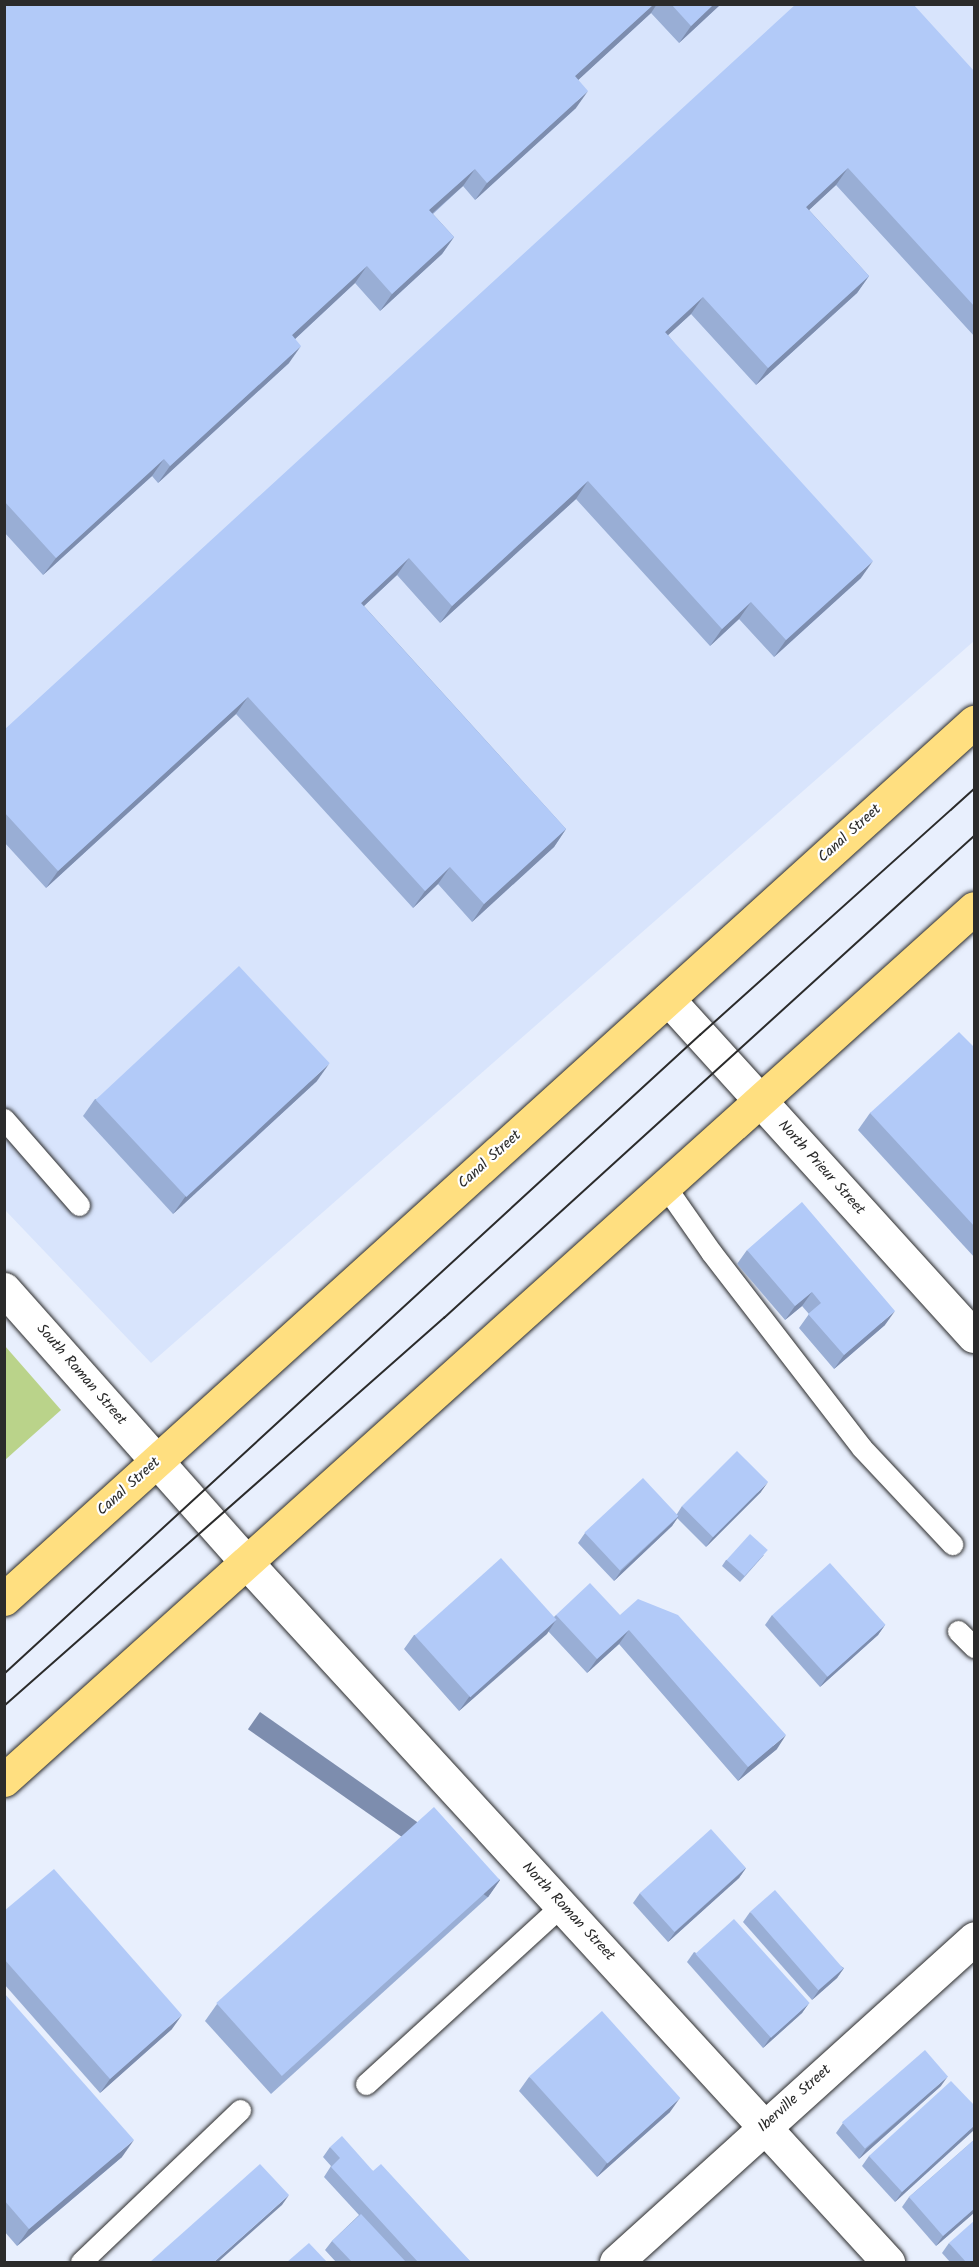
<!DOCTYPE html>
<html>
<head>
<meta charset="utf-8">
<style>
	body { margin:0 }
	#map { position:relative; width:979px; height:2267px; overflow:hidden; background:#e8effd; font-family:Kalam,sans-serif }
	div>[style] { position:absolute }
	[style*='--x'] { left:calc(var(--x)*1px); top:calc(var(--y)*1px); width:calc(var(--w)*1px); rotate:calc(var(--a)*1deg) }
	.built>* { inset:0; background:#d8e4fc }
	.green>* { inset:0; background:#bad38a }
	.roads { filter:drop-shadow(0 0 2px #2b2b2b) drop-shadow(0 0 2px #2b2b2b) }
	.lane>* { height:21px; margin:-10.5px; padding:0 10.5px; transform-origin:10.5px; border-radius:10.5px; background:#fff }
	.street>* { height:33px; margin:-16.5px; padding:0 16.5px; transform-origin:16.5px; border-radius:16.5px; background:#fff }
	.primary>* { height:33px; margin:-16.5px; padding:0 16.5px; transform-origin:16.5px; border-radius:16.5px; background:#ffdf80 }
	.tram>* { height:1.5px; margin:-0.75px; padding:0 0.75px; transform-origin:0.75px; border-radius:0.75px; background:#2b2b2b }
	.wall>* { inset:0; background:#99aed5 }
	.shaded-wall>* { inset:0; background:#7d8dae; transform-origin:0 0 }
	.building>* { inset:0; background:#b2caf8; transform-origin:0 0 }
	span { translate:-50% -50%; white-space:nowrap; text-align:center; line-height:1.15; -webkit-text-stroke:4.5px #fff; paint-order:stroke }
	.street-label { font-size:15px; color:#2b2b2b }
	.frame { position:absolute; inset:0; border:6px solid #2b2b2b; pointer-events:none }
</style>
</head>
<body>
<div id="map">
	<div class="built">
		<div style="clip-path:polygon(5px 5px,974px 5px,974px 641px,151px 1363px,5px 1210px)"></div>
	</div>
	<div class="green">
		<div style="clip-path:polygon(5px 1346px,61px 1410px,5px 1460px,4px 1460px)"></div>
	</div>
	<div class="roads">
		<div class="lane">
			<div style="--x:4;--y:1119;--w:114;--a:48.9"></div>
			<div style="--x:665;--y:1186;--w:80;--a:55.1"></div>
			<div style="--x:711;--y:1252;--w:247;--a:52.4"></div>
			<div style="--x:862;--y:1448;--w:132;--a:46.8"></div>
			<div style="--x:958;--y:1631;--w:23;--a:45"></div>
			<div style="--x:366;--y:2084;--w:265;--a:-42.4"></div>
			<div style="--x:81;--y:2262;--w:220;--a:-43.7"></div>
		</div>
		<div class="street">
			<div style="--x:668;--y:999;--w:455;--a:47.8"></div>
			<div style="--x:4;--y:1289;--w:365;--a:48.4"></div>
			<div style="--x:246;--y:1562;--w:950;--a:47.47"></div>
			<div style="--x:616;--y:2262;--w:483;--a:-42.1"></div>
		</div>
		<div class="primary">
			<div style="--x:4;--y:1599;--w:1308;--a:-42.12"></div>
			<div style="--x:4;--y:1780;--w:1304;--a:-41.95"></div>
		</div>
	</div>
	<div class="tram">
		<div style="--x:4;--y:1674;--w:945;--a:-42.56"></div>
		<div style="--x:700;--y:1035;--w:368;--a:-41.9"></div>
		<div style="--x:4;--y:1706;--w:587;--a:-41.41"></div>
		<div style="--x:444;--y:1318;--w:716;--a:-42.28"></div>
	</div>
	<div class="wall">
		<div style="clip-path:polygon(4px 4px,721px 4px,679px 43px,651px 13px,578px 80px,576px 108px,475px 200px,463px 186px,433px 214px,454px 237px,442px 254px,380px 311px,355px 283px,295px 339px,289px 363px,158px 483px,152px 476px,43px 575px,4px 532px)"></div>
		<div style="clip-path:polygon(975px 72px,975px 337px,836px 185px,809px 210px,869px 276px,857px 293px,756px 385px,691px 314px,668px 335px,861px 578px,774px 657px,739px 619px,710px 646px,576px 499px,440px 623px,397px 575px,364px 606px,566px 829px,554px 847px,472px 922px,438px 884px,413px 908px,236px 714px,46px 888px,4px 842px,4px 730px)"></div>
		<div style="clip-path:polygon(975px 1048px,975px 1258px,858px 1130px,870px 1113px)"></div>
		<div style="clip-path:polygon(317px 1081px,173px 1214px,83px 1116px,95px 1099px)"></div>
		<div style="clip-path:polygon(747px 1250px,885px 1325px,834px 1369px,799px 1328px,809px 1314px,802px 1306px,785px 1320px,737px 1264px)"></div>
		<div style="clip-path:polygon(761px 1492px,706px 1547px,677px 1518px,672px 1526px,614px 1581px,578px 1543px,585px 1533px,677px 1514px,682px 1506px)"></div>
		<div style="clip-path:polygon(764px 1555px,740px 1582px,722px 1566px,726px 1560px)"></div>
		<div style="clip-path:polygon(556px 1615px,620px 1615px,777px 1749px,738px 1781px,619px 1644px,587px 1673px,548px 1631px,459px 1711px,404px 1649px,414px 1635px,554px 1617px)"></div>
		<div style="clip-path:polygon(772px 1615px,885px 1625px,878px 1635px,820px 1687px,765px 1625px)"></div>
		<div style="clip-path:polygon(746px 1868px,739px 1878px,668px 1942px,633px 1903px,640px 1893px)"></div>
		<div style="clip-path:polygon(500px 1880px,488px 1897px,271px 2094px,205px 2021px,217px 2004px)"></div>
		<div style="clip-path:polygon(4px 1911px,172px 2029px,100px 2093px,4px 1984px)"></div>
		<div style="clip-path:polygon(750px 1912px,844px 1968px,837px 1978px,812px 2000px,743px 1922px)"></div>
		<div style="clip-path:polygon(694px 1952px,809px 2003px,802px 2013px,763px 2048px,687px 1962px)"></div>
		<div style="clip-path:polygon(4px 1993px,122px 2157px,17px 2246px,4px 2231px)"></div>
		<div style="clip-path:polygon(529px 2077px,670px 2112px,597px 2177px,519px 2091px)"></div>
		<div style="clip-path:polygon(941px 2086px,859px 2159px,836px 2133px,843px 2123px)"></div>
		<div style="clip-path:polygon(975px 2106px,975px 2129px,895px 2202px,862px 2166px,869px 2156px)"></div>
		<div style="clip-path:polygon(975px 2139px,975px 2212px,936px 2246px,902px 2207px,909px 2197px)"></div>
		<div style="clip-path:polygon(330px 2147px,373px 2171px,471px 2262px,336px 2262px,325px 2250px,332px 2241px,359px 2215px,324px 2177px,331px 2166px,323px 2157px)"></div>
		<div style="clip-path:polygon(949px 2243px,975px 2262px,950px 2262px,942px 2253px)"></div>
	</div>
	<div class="shaded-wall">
		<div style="clip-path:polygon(654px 4px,657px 4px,651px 13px,563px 94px,575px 76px)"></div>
		<div style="clip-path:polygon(714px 4px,721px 4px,679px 43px,691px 26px)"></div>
		<div style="clip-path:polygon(588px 91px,576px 108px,475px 200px,487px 183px)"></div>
		<div style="clip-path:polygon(848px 168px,836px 185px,794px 224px,806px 207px)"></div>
		<div style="clip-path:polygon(475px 169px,463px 186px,417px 227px,429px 210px)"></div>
		<div style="clip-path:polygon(454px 237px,442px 254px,380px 311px,392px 294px)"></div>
		<div style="clip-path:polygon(367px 266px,355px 283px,280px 353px,292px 335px)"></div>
		<div style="clip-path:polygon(869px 276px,857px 293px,756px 385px,768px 368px)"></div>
		<div style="clip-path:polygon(703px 297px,691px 314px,653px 349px,665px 332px)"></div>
		<div style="clip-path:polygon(301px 346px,289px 363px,158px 483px,170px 466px)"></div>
		<div style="clip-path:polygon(164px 459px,152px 476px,43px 575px,56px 558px)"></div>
		<div style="clip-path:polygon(588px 481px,576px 499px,440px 623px,452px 606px)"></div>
		<div style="clip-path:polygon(409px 558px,397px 575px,349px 620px,361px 603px)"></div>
		<div style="clip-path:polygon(873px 561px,861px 578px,774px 657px,786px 640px)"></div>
		<div style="clip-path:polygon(751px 602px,739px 619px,710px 646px,722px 629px)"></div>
		<div style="clip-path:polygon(248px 697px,236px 714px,46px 888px,58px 871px)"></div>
		<div style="clip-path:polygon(566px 829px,554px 847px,472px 922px,484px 904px)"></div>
		<div style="clip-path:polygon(450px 867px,438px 884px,413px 908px,425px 891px)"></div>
		<div style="clip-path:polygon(329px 1064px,317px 1081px,173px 1214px,185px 1197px)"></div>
		<div style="clip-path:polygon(812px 1292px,802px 1306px,785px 1320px,795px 1306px)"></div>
		<div style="clip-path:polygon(895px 1311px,885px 1325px,834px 1369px,844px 1355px)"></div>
		<div style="clip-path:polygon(768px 1482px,761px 1492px,706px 1547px,713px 1537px)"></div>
		<div style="clip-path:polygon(679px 1516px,672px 1526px,614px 1581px,621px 1571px)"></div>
		<div style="clip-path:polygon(556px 1620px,547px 1634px,459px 1711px,469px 1697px)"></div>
		<div style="clip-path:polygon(885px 1625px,878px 1635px,820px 1687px,827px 1677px)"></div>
		<div style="clip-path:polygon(629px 1630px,619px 1644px,587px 1673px,597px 1659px)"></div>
		<div style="clip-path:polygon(786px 1735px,777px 1749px,738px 1781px,748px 1767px)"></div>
		<div style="clip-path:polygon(746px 1868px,739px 1878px,668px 1942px,675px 1932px)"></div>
		<div style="left:500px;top:1880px;width:21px;height:293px;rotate:125deg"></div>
		<div style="clip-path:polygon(844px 1968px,837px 1978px,812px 2000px,819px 1990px)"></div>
		<div style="clip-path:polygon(809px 2003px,802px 2013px,763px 2048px,770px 2038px)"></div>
		<div style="clip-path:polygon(182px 2015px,172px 2029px,100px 2093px,110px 2079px)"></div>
		<div style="clip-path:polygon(948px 2076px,941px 2086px,859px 2159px,866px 2149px)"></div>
		<div style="clip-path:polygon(680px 2098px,670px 2112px,597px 2177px,607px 2163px)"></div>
		<div style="clip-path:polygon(975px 2125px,975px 2129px,895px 2202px,902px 2192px)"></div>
		<div style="clip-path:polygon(134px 2140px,122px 2157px,17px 2246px,29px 2229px)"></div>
		<div style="clip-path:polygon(289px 2195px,282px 2205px,218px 2262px,214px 2262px)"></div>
		<div style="clip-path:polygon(975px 2208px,975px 2212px,936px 2246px,943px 2236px)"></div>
	</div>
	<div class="building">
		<div style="clip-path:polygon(4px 4px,654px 4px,575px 76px,588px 91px,487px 183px,475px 169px,429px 210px,454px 237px,392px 294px,367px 266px,292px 335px,301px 346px,170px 466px,164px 459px,56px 558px,4px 501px)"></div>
		<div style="clip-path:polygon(671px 4px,714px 4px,691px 26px)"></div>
		<div style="clip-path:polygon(796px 4px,913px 4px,975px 72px,975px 307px,848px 168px,806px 207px,869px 276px,768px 368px,703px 297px,665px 332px,873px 561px,786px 640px,751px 602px,722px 629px,588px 481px,452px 606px,409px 558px,361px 603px,566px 829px,484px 904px,450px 867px,425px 891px,248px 697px,58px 871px,4px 812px,4px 730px)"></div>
		<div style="left:239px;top:966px;width:133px;height:196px;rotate:47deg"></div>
		<div style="clip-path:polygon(959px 1032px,975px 1048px,975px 1227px,870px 1113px)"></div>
		<div style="clip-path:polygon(802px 1202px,895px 1311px,844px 1355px,808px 1314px,821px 1303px,812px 1292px,795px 1306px,747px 1250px)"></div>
		<div style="left:737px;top:1451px;width:44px;height:78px;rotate:45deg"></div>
		<div style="left:643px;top:1478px;width:52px;height:80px;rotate:47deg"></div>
		<div style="left:750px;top:1534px;width:24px;height:35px;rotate:42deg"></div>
		<div style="left:501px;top:1558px;width:83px;height:116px;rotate:48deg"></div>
		<div style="left:830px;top:1563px;width:83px;height:78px;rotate:48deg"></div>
		<div style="clip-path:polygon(590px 1583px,620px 1615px,638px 1599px,678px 1615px,786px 1735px,748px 1767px,629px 1630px,597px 1659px,556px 1615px)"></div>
		<div style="left:434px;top:1807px;width:98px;height:293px;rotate:48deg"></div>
		<div style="left:711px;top:1829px;width:52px;height:96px;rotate:48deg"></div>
		<div style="clip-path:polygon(54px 1869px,182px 2015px,110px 2079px,4px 1959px,4px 1911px)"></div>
		<div style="left:775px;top:1890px;width:104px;height:33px;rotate:49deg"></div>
		<div style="left:734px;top:1919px;width:113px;height:52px;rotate:48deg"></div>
		<div style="clip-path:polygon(4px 1993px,134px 2140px,29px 2229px,4px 2200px)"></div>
		<div style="left:602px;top:2011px;width:117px;height:98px;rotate:48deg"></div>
		<div style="left:925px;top:2050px;width:35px;height:110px;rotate:49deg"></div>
		<div style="clip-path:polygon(951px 2081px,975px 2106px,975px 2125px,902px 2192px,869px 2156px)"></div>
		<div style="clip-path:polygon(342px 2136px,373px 2171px,381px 2164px,471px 2262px,418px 2262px,331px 2167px,340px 2158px,330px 2147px)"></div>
		<div style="clip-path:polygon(975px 2139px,975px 2208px,943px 2236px,909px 2197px)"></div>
		<div style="clip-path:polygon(260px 2164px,289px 2195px,214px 2262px,150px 2262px)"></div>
		<div style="clip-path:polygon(361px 2214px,406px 2262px,352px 2262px,332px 2241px)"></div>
		<div style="clip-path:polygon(975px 2220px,975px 2262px,966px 2262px,949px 2243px)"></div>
		<div style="clip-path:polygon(309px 2243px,327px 2262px,287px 2262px)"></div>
	</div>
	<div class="street-label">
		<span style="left:850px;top:834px;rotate:-42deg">Canal Street</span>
		<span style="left:490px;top:1160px;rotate:-42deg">Canal Street</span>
		<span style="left:821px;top:1168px;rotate:48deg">North Prieur Street</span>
		<span style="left:81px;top:1375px;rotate:49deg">South Roman Street</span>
		<span style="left:129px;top:1487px;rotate:-42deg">Canal Street</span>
		<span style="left:568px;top:1912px;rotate:47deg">North Roman Street</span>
		<span style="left:795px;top:2099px;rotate:-42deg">Iberville Street</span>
	</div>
	<div class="frame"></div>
</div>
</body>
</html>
